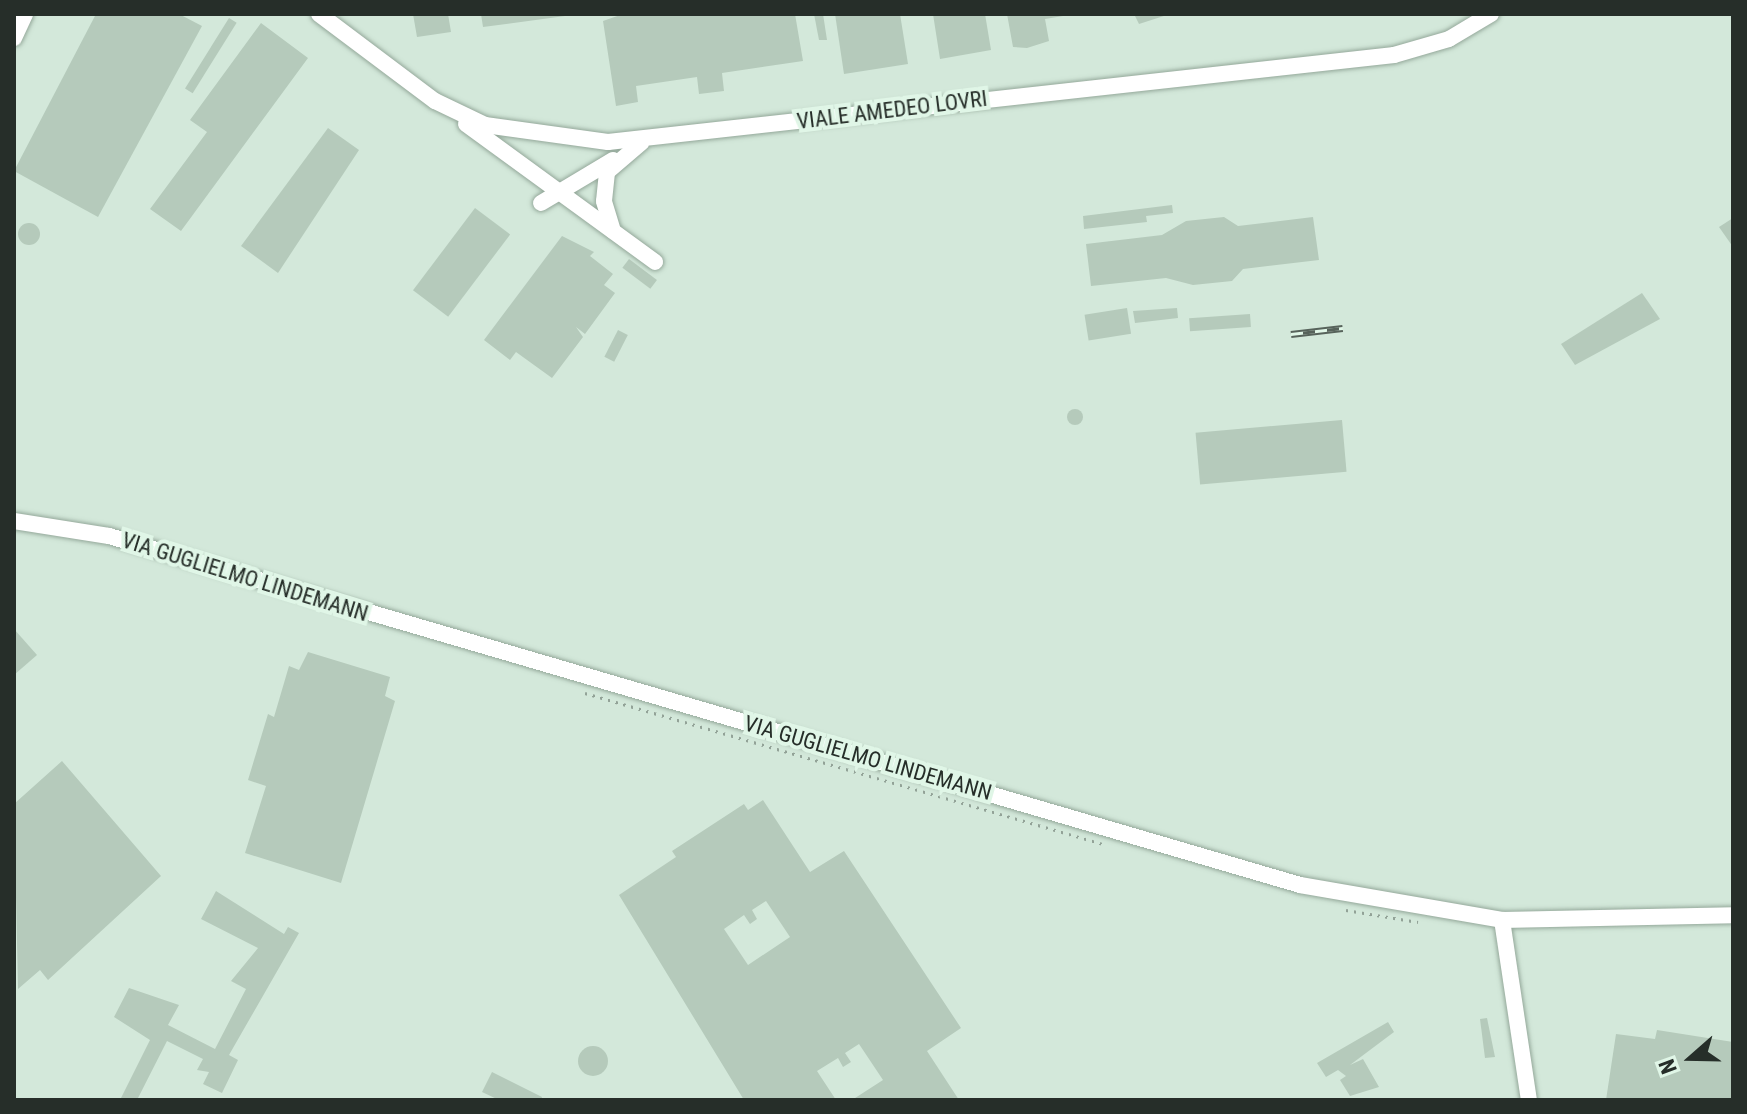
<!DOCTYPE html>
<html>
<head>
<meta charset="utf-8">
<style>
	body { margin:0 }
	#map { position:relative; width:1747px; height:1114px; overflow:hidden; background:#d3e8da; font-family:"Roboto Condensed",sans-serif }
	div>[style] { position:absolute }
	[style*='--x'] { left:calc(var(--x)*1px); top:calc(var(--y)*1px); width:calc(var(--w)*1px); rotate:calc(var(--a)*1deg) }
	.building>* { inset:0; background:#b5cabb; transform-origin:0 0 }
	.round { border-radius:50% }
	.path>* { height:3px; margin-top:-1.5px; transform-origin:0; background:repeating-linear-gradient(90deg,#92a297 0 2px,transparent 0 8px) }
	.roads { filter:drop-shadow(0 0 2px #94a89a) drop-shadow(0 0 2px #94a89a) }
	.minor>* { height:16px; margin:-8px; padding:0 8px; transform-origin:8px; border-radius:8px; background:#fff }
	.rail>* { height:7px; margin-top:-3.5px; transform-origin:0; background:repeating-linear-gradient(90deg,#e0f6e7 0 12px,#57635b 0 24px); box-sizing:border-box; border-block:2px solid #57635b }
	span { translate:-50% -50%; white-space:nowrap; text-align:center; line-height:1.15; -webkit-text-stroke:8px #e0f6e7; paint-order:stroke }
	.street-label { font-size:22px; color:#262e29 }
	.frame { position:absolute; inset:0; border:16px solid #262e29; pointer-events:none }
	.north { position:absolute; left:1651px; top:1018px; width:80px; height:80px; -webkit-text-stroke:6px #e0f6e7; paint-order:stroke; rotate:250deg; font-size:22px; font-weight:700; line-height:32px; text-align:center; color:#262e29 }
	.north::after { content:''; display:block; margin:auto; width:28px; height:36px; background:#262e29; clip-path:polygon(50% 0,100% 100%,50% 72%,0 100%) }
</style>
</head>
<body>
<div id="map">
	<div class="building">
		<div style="clip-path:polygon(96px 14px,179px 14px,202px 26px,98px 217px,14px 171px)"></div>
		<div style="clip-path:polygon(413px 14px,448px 14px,451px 32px,417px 37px)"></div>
		<div style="clip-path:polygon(481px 14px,565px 14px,565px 16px,483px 27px)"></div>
		<div style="clip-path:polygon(623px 14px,795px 14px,803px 61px,722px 73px,724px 91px,699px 94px,697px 77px,636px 86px,638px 102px,616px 106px,603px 21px)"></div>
		<div style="clip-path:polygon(814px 14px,823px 14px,827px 40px,819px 40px)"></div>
		<div style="clip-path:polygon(835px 14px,900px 14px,908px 64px,844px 74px)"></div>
		<div style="clip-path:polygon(933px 14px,985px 14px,991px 50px,940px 59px)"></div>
		<div style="clip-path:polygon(1007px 14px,1063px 14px,1063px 16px,1045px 19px,1049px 41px,1027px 48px,1013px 47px)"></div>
		<div style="clip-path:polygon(1134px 14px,1170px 14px,1139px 24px)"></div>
		<div style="left:229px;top:18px;width:9px;height:83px;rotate:32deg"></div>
		<div style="clip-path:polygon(261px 23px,308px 58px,181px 231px,150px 209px,207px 132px,190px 120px)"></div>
		<div style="clip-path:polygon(328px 128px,359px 150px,278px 273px,241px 246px)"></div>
		<div style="clip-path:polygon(1172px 205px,1173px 213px,1146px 216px,1147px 222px,1084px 229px,1083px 216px)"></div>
		<div style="left:475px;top:208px;width:44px;height:103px;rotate:37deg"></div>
		<div style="clip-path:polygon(1224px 217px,1238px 226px,1313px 217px,1319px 260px,1243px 269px,1232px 281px,1193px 285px,1166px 278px,1091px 286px,1086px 244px,1162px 235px,1186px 221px)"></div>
		<div style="clip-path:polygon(1733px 218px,1733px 247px,1719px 227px)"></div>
		<div class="round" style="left:18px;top:223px;width:22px;height:22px"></div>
		<div style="clip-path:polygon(562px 236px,594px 252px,590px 256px,613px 274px,604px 285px,615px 293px,585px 334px,576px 327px,583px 337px,552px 378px,516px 352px,510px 360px,484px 340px)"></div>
		<div style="left:629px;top:259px;width:35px;height:11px;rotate:37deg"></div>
		<div style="clip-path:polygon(1642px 293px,1660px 319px,1575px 365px,1561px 344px)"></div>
		<div style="left:1127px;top:308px;width:26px;height:43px;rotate:81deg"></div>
		<div style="clip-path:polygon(1177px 308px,1178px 318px,1135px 323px,1133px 311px)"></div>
		<div style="left:1250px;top:314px;width:13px;height:61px;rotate:86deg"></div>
		<div style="left:618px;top:330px;width:11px;height:30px;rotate:27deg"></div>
		<div class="round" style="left:1067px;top:409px;width:16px;height:16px"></div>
		<div style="left:1342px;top:420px;width:52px;height:147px;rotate:85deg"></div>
		<div style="clip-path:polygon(14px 629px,37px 655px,14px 675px)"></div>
		<div style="clip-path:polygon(308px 652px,390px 677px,385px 696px,395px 701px,341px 883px,245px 853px,266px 786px,248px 780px,268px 714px,274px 717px,289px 666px,299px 670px)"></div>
		<div style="clip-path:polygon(62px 761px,161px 876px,48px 980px,40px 970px,18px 989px,14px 804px)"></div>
		<div style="clip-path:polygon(evenodd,763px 800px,810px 872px,844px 851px,961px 1028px,927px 1051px,959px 1100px,852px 1100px,883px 1080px,859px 1044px,845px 1053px,851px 1062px,843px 1067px,838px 1058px,817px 1071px,836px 1100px,744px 1100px,619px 895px,676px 857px,672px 851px,744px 804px,748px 810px,763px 800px,766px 901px,790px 937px,748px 965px,724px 929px,744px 915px,750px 924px,757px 919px,752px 910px,766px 901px)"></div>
		<div style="clip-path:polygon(216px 891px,284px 934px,288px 927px,299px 933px,229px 1055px,238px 1060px,222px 1093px,203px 1084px,209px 1072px,197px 1070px,203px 1059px,167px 1041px,137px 1100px,120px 1100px,150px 1040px,114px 1017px,129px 988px,179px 1005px,168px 1025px,215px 1049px,246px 989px,231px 981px,258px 948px,201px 919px)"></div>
		<div style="clip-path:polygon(1487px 1018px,1495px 1057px,1485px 1058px,1480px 1019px)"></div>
		<div style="clip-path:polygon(1388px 1022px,1394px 1032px,1350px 1065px,1363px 1059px,1379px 1087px,1350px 1096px,1340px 1080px,1346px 1076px,1338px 1070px,1326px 1077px,1317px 1063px)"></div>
		<div style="clip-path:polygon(1657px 1030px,1733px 1042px,1733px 1100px,1606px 1100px,1616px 1034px,1655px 1039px)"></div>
		<div class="round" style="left:578px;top:1046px;width:30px;height:30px"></div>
		<div style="clip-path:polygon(492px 1072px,542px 1097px,541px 1100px,499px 1100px,482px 1092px)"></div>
	</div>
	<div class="path">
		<div style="--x:585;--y:693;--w:540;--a:16.25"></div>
		<div style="--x:1346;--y:910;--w:73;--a:9.5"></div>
	</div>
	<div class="roads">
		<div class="minor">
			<div style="--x:319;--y:14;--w:145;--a:36.9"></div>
			<div style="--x:435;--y:101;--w:55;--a:25.6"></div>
			<div style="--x:485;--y:125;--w:124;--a:7.9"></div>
			<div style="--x:608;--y:142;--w:791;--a:-6.32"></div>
			<div style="--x:1394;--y:55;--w:57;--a:-16.2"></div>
			<div style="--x:1449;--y:39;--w:49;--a:-30.8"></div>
			<div style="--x:14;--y:38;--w:26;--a:-65"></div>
			<div style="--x:466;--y:124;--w:234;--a:36.1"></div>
			<div style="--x:541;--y:203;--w:84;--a:-30.8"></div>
			<div style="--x:613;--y:231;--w:31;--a:-107"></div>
			<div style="--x:604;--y:201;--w:29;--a:-84"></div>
			<div style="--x:607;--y:172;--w:45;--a:-40.5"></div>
			<div style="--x:14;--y:521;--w:96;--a:9"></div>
			<div style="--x:109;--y:536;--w:1241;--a:16.33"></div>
			<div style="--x:1300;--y:885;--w:205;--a:9.8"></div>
			<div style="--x:1502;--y:920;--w:231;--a:-1.2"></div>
			<div style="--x:1502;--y:920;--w:182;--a:81.5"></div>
		</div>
	</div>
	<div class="rail">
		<div style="--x:1291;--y:334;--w:52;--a:-6.6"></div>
	</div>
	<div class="street-label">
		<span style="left:892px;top:110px;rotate:-7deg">VIALE AMEDEO LOVRI</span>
		<span style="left:245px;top:577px;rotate:17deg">VIA GUGLIELMO LINDEMANN</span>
		<span style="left:868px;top:758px;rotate:16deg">VIA GUGLIELMO LINDEMANN</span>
	</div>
	<div class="frame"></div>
	<div class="north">N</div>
</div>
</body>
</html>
